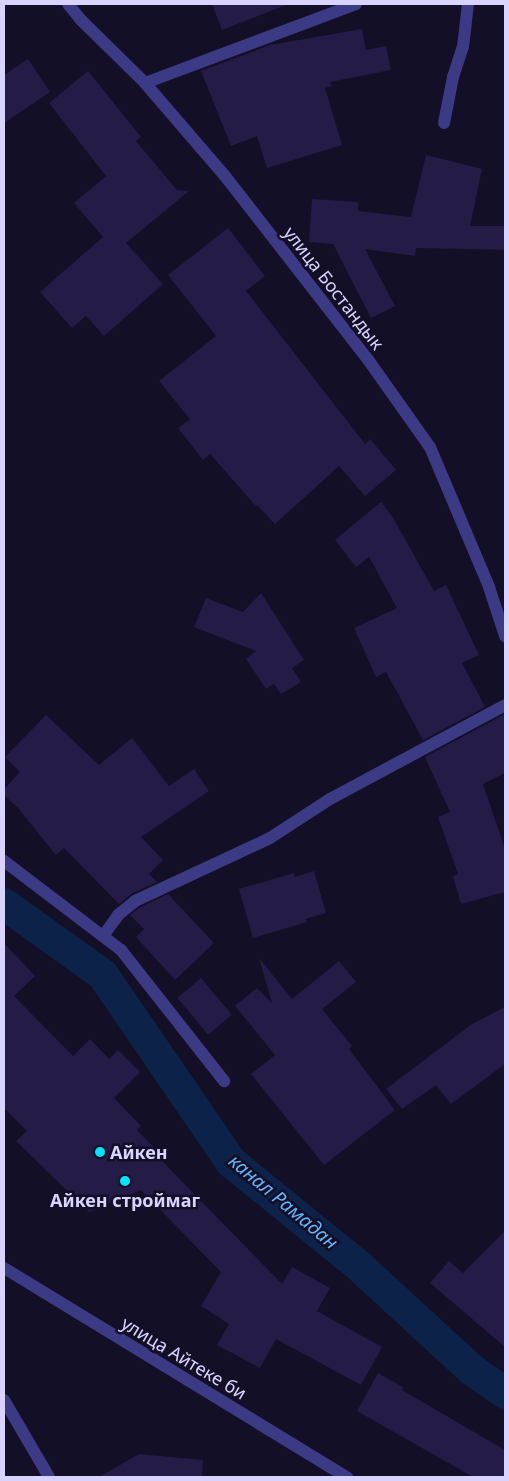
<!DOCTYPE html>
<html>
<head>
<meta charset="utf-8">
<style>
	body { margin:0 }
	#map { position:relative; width:509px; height:1481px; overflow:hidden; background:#130f26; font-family:"Noto Sans",sans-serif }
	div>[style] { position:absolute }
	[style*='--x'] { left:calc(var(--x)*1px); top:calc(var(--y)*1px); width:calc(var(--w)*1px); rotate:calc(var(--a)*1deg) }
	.canal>* { height:32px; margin:-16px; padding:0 16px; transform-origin:16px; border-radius:16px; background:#0c2248 }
	.building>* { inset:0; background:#241b47; transform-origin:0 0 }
	.minor>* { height:12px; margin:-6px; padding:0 6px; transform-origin:6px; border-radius:6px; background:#3d3a85 }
	.dots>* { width:14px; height:14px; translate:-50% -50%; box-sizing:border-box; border:2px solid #130f26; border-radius:50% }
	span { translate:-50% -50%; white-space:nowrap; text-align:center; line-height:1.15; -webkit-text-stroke:5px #130f26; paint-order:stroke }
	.street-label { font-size:18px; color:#d9d4ff }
	.poi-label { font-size:18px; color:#d9d4ff; font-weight:700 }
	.left { translate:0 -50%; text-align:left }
	.water-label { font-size:19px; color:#62b6ff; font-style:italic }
	.frame { position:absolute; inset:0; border:5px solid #d9d4ff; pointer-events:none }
</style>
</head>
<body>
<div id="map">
	<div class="canal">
		<div style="--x:4;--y:904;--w:122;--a:35.6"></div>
		<div style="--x:103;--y:975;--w:227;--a:55.6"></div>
		<div style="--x:231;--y:1162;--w:166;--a:39.1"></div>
		<div style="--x:360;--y:1267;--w:152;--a:42.6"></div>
		<div style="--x:472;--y:1370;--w:40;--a:34.9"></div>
	</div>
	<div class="building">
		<div style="clip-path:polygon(212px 4px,285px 4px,286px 5px,222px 30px)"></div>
		<div style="clip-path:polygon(362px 29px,366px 50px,386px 46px,391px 70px,330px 82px,332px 86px,325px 88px,342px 145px,267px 168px,257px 136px,231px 146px,201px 71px,270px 45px)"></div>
		<div style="clip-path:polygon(28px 59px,50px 92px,4px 123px,4px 75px)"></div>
		<div style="clip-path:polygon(88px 71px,141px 137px,136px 141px,177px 190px,189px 191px,126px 243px,163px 284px,104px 336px,86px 316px,72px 328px,40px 292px,103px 237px,74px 203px,106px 176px,49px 103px)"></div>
		<div style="clip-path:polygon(426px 155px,482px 169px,470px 226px,505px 226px,505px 250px,416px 248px,415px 256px,365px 249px,395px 306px,371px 318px,333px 244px,309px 242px,312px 199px,358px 202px,358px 211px,411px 217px)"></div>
		<div style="clip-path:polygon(228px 228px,265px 276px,246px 291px,365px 444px,370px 439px,396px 470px,365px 496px,339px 466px,275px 524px,257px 505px,256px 506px,210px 454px,203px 460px,178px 428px,190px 419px,159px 381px,216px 336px,168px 275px)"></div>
		<div style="clip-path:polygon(381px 502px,392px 516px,434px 591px,446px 585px,479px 655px,462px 663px,485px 707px,423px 740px,386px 672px,376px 677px,354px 628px,397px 608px,369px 557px,356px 567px,335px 540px)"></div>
		<div style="clip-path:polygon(261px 593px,304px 660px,292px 668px,301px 682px,281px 694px,274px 684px,266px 689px,246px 659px,256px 651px,194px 627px,206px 598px,243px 612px)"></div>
		<div style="clip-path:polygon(505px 714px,505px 773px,483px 784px,505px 849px,505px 892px,461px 904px,453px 876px,458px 874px,438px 817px,450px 812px,425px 757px)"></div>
		<div style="clip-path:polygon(46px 715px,99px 765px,132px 738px,169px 786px,194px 769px,209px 791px,141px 837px,163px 860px,149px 874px,157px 882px,131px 894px,119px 904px,64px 848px,56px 855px,17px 807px,4px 795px,4px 789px,20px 772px,5px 757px)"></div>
		<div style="clip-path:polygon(314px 871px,326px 913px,305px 919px,307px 922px,253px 938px,239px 889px,294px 873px,295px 877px)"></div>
		<div style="clip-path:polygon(168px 894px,214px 943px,175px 980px,136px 937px,144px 929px,130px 915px,139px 908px)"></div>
		<div style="clip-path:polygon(4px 943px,35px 976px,14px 996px,73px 1056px,90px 1039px,109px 1059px,118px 1050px,140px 1072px,114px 1098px,141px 1126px,137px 1130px,165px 1159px,163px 1162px,282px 1284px,292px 1267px,330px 1288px,317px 1311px,382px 1347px,361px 1385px,276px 1339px,260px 1368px,217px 1345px,229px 1324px,201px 1306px,221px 1272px,141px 1190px,89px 1212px,16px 1141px,27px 1131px,4px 1108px)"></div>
		<div style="clip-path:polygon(259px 958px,292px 999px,339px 961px,356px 982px,322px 1009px,352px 1046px,349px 1049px,395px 1110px,324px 1165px,251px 1074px,275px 1055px,235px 1006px,257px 988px,272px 1003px)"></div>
		<div style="left:201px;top:978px;width:48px;height:31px;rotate:50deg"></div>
		<div style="clip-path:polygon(505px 1007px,505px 1064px,451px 1104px,436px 1085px,402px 1109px,386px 1089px,472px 1024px)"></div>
		<div style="clip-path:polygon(505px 1231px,505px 1347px,430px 1283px,449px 1261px,463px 1273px)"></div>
		<div style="clip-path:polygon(378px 1373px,403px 1387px,402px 1390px,505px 1450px,505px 1477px,473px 1477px,357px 1411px)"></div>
		<div style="clip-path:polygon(139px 1454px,203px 1460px,202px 1477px,99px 1477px)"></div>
	</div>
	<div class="minor">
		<div style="--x:68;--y:4;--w:21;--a:51"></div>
		<div style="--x:81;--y:20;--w:90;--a:44.5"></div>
		<div style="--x:145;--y:83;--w:123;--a:49.3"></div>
		<div style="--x:225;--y:176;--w:234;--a:52.1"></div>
		<div style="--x:369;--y:361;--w:105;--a:54.7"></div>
		<div style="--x:430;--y:447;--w:152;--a:67.1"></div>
		<div style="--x:489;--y:587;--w:52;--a:71.9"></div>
		<div style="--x:145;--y:83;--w:225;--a:-20.5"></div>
		<div style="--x:444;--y:123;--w:47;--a:-78.9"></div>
		<div style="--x:453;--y:77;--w:32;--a:-72"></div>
		<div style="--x:463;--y:47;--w:43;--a:-83.4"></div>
		<div style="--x:4;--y:861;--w:147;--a:37.3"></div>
		<div style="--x:121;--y:950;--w:167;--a:51.8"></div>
		<div style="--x:103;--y:936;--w:26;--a:-54"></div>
		<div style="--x:118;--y:915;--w:22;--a:-39"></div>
		<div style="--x:135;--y:901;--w:149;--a:-25"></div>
		<div style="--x:270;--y:838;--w:72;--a:-33"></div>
		<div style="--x:330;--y:799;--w:199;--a:-28.2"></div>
		<div style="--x:4;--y:1268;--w:402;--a:31.4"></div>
		<div style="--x:4;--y:1400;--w:89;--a:59.7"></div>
	</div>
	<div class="dots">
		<div style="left:100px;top:1152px;background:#00e5ff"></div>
		<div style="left:125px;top:1181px;background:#00e5ff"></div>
	</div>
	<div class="street-label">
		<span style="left:334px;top:288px;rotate:52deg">улица Бостандык</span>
		<span style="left:184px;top:1358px;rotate:31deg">улица Айтеке би</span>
	</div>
	<div class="poi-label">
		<span class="left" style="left:110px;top:1152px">Айкен</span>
		<span style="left:125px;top:1200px">Айкен строймаг</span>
	</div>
	<div class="water-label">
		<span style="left:283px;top:1202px;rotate:40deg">канал Рамадан</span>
	</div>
	<div class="frame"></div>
</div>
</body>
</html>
